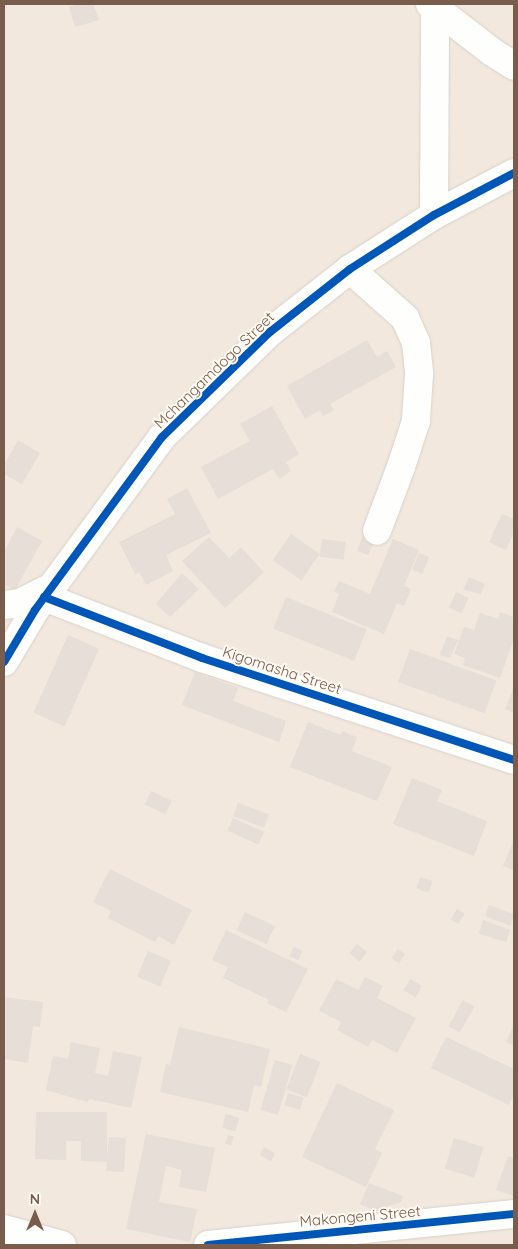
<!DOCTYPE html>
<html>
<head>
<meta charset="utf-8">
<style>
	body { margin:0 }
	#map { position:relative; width:518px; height:1249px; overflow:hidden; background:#f9f5f0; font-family:Quicksand,sans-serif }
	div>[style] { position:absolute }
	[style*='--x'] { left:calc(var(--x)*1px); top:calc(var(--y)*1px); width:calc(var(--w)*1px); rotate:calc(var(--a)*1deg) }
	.residential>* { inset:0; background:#f2e8de; transform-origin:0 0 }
	.building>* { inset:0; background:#e6ded7; transform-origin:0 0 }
	.roads { filter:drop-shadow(0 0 1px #d7d1cb) drop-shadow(0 0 1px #d7d1cb) }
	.minor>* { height:28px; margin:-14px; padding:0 14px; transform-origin:14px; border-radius:14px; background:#fefefd }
	.cycleway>* { height:8px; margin:-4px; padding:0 4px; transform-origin:4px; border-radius:4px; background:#0057b8 }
	span { translate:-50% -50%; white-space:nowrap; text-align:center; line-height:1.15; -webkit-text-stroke:4px #fffaf3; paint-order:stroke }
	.street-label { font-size:15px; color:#7a5c4d }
	.frame { position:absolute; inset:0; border:5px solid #7a5c4d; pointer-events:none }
	.north { position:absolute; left:10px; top:1189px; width:50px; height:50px; -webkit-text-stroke:4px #fffaf3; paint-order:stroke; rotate:0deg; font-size:14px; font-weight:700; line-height:20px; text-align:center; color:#7a5c4d }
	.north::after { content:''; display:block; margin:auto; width:18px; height:22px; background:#7a5c4d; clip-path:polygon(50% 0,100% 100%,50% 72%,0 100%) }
</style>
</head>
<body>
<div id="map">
	<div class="residential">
		<div style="left:4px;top:4px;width:510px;height:1241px"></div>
	</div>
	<div class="building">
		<div style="clip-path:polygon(78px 4px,93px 4px,99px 20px,75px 27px,69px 7px)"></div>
		<div style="clip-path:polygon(367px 340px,377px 357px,387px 351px,396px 367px,330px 404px,334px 410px,323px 416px,320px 410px,305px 419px,287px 386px)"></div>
		<div style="clip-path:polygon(272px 406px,299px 454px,286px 462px,291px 471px,279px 479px,273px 469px,218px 499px,201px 467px,250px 441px,240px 424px)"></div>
		<div style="clip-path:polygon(18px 440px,40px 453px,22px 484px,4px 474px,4px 465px)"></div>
		<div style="clip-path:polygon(187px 488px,211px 533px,166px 555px,173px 571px,146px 585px,139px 572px,135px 574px,119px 542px,175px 514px,167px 499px)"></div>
		<div style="clip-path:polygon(502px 514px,514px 519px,514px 532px,506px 550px,489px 542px)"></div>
		<div style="clip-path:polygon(17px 527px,42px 541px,15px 590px,4px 584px,4px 552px)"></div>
		<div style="left:291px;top:534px;width:35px;height:32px;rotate:35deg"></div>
		<div style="left:363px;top:535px;width:12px;height:17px;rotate:20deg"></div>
		<div style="clip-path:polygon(209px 537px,229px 558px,241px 547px,264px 572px,225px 608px,182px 561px)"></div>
		<div style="left:322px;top:539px;width:24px;height:18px;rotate:7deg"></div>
		<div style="clip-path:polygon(393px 539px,419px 550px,404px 586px,411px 589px,404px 606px,397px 603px,384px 634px,332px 612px,339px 594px,334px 591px,339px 581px,370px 594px)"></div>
		<div style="left:419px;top:553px;width:11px;height:18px;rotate:22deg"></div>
		<div style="clip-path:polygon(182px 573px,199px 589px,170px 617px,156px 604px)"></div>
		<div style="clip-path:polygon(469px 577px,485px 584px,481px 594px,463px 590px)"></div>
		<div style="left:456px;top:592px;width:14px;height:17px;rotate:25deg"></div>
		<div style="left:286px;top:597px;width:87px;height:34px;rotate:22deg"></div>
		<div style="clip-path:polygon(500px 612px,514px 617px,514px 638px,500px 678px,463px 665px,465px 658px,454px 654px,464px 627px,474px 630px,480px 613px,498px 619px)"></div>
		<div style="left:68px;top:635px;width:34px;height:85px;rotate:24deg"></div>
		<div style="clip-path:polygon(447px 636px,458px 640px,450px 658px,440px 655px)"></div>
		<div style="left:410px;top:649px;width:92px;height:35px;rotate:20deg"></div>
		<div style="clip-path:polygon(195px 672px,238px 688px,233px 701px,286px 721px,279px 742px,182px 705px)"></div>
		<div style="clip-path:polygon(514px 687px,514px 713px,505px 709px)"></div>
		<div style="clip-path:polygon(308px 722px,341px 735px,342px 731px,357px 737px,352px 751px,392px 767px,377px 801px,290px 767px)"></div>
		<div style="clip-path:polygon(412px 778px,442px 790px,437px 801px,487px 821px,474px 856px,393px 824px)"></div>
		<div style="left:151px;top:791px;width:23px;height:15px;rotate:25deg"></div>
		<div style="left:238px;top:803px;width:33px;height:14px;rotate:20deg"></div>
		<div style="left:233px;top:818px;width:34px;height:14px;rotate:24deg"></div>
		<div style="clip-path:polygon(514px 840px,514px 870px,503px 866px)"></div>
		<div style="clip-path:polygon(110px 869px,192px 910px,174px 945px,158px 936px,155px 942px,108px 918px,111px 911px,93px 902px)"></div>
		<div style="left:420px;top:877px;width:13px;height:12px;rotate:18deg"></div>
		<div style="left:489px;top:905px;width:27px;height:12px;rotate:20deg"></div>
		<div style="left:457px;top:909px;width:9px;height:12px;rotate:32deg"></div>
		<div style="left:245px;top:912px;width:33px;height:20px;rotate:25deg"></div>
		<div style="clip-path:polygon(483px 920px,510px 930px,506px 942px,479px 934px)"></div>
		<div style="clip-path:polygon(226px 930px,308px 969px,286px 1012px,267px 1003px,269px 1000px,223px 978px,228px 967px,212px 960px)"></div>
		<div style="left:357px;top:944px;width:13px;height:12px;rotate:39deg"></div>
		<div style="clip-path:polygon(294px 947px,303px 951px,298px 960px,289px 956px)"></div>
		<div style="left:398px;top:949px;width:9px;height:11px;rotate:36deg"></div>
		<div style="left:148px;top:951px;width:25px;height:28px;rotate:23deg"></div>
		<div style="clip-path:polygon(365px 977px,383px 986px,377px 998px,416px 1018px,397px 1053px,372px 1040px,368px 1047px,337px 1030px,341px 1022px,319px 1011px,336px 979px,358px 990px)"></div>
		<div style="left:410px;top:979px;width:14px;height:13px;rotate:30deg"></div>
		<div style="clip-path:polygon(4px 997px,43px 1002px,40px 1027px,33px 1026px,28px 1063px,4px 1059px)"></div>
		<div style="left:463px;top:1000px;width:13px;height:30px;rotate:29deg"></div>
		<div style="clip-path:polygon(514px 1024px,514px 1046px,506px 1042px)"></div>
		<div style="clip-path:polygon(179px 1027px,270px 1049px,261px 1087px,254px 1085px,248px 1112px,160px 1092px,166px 1064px,170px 1065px)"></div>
		<div style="clip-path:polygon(446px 1037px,514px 1069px,514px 1094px,509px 1105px,431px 1068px)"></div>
		<div style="clip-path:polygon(71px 1042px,100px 1048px,95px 1073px,108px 1076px,113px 1051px,142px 1057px,131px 1108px,89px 1099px,88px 1102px,46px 1090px,53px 1056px,68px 1059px)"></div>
		<div style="left:300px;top:1054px;width:22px;height:38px;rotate:21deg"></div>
		<div style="left:275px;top:1060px;width:18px;height:52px;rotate:16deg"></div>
		<div style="clip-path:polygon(337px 1083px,394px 1110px,375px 1149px,382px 1153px,366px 1187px,302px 1157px)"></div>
		<div style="left:288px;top:1093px;width:16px;height:13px;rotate:15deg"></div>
		<div style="clip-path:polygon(36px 1112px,107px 1112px,107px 1158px,109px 1137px,126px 1138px,124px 1172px,106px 1171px,107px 1162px,81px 1161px,81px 1141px,66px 1141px,66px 1160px,35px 1159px)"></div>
		<div style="left:226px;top:1114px;width:14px;height:14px;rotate:17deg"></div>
		<div style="clip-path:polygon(146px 1134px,215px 1148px,206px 1192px,179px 1187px,182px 1170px,166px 1166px,159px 1202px,197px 1209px,190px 1242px,126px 1229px)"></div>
		<div style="left:228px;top:1135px;width:6px;height:9px;rotate:18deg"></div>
		<div style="left:454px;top:1138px;width:31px;height:32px;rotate:17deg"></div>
		<div style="left:264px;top:1147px;width:13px;height:9px;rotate:29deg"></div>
		<div style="clip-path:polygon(508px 1156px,514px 1158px,514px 1196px,496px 1190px)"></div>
		<div style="clip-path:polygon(369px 1183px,403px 1196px,401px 1202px,375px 1211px,360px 1204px)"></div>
	</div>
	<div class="roads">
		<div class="minor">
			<div style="--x:430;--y:4;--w:78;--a:37.7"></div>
			<div style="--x:492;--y:52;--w:26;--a:32"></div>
			<div style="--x:434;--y:215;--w:207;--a:-89.7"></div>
			<div style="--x:350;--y:269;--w:74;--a:41.7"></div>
			<div style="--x:405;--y:318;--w:27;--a:66"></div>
			<div style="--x:416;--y:343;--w:31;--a:84"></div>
			<div style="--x:419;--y:374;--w:47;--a:93.7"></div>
			<div style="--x:416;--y:421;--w:48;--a:108.1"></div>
			<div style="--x:401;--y:467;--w:68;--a:110.6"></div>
			<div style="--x:44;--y:597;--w:169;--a:21.1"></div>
			<div style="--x:202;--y:658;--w:328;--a:18.1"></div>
			<div style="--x:4;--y:605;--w:16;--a:-7"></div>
			<div style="--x:20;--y:603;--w:35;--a:-27"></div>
			<div style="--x:4;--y:662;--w:61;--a:-59.2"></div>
			<div style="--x:35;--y:610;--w:215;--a:-53.7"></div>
			<div style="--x:162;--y:437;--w:151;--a:-44.2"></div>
			<div style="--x:270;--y:332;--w:102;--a:-38.2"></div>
			<div style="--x:350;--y:269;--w:100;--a:-32.7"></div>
			<div style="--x:434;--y:215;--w:90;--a:-27.7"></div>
			<div style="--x:4;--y:1229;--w:60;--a:15.4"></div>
			<div style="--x:208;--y:1245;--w:308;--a:-5.8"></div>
		</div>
	</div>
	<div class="cycleway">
		<div style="--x:44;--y:597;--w:169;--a:21.1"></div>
		<div style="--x:202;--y:658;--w:328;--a:18.1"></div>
		<div style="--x:4;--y:662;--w:61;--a:-59.2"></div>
		<div style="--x:35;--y:610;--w:215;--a:-53.7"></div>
		<div style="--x:162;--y:437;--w:151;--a:-44.2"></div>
		<div style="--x:270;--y:332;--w:102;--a:-38.2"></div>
		<div style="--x:350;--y:269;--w:100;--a:-32.7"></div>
		<div style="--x:434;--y:215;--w:90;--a:-27.7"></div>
		<div style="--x:208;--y:1245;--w:308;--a:-5.8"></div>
	</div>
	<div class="street-label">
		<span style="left:214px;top:370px;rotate:-44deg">Mchangamdogo Street</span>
		<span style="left:282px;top:670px;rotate:18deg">Kigomasha Street</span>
		<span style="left:360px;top:1216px;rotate:-5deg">Makongeni Street</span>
	</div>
	<div class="frame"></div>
	<div class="north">N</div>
</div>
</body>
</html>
